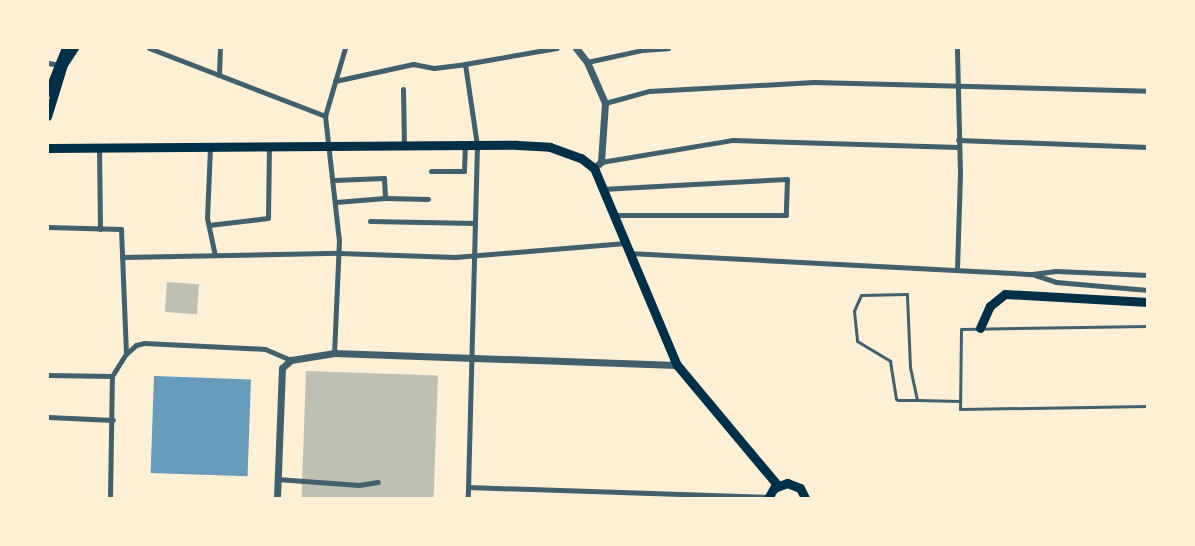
<!DOCTYPE html>
<html>
<head>
<meta charset="utf-8">
<style>
	body { margin:0 }
	#map { position:relative; width:1195px; height:546px; overflow:hidden; background:#fdf0d5; font-family:Quicksand,sans-serif }
	div>[style] { position:absolute }
	[style*='--x'] { left:calc(var(--x)*1px); top:calc(var(--y)*1px); width:calc(var(--w)*1px); rotate:calc(var(--a)*1deg) }
	.water>* { inset:0; background:#669bbc; transform-origin:0 0 }
	.building>* { inset:0; background:#bec0b2; transform-origin:0 0 }
	.service>* { height:3px; margin:-1.5px; padding:0 1.5px; transform-origin:1.5px; border-radius:1.5px; background:#3f606c }
	.minor>* { height:5px; margin:-2.5px; padding:0 2.5px; transform-origin:2.5px; border-radius:2.5px; background:#3f606c }
	.tertiary>* { height:7px; margin:-3.5px; padding:0 3.5px; transform-origin:3.5px; border-radius:3.5px; background:#3f606c }
	.secondary>* { height:8px; margin:-4px; padding:0 4px; transform-origin:4px; border-radius:4px; background:#003049 }
	.primary>* { height:9px; margin:-4.5px; padding:0 4.5px; transform-origin:4.5px; border-radius:4.5px; background:#003049 }
	span { translate:-50% -50%; white-space:nowrap; text-align:center; line-height:1.15; -webkit-text-stroke:4.5px #fdf0d5; paint-order:stroke }
	.frame { position:absolute; inset:0; border:49px solid #fdf0d5; pointer-events:none }
</style>
</head>
<body>
<div id="map">
	<div class="water">
		<div style="left:154px;top:376px;width:97px;height:97px;rotate:2deg"></div>
	</div>
	<div class="building">
		<div style="left:167px;top:282px;width:32px;height:30px;rotate:4deg"></div>
		<div style="left:306px;top:371px;width:132px;height:127px;rotate:2deg"></div>
	</div>
	<div class="service">
		<div style="--x:1148;--y:326;--w:187;--a:179.1"></div>
		<div style="--x:961;--y:329;--w:80;--a:90.7"></div>
		<div style="--x:960;--y:409;--w:188;--a:-0.9"></div>
		<div style="--x:917;--y:400;--w:34;--a:-102"></div>
		<div style="--x:910;--y:367;--w:73;--a:-92.4"></div>
		<div style="--x:907;--y:294;--w:46;--a:178.8"></div>
		<div style="--x:861;--y:295;--w:17;--a:114"></div>
		<div style="--x:854;--y:311;--w:30;--a:84"></div>
		<div style="--x:857;--y:341;--w:39;--a:31"></div>
		<div style="--x:890;--y:361;--w:38;--a:81"></div>
		<div style="--x:896;--y:399;--w:2;--a:27"></div>
		<div style="--x:898;--y:400;--w:19;--a:0"></div>
		<div style="--x:917;--y:400;--w:43;--a:1.3"></div>
	</div>
	<div class="minor">
		<div style="--x:149;--y:48;--w:189;--a:21.1"></div>
		<div style="--x:325;--y:116;--w:125;--a:83.6"></div>
		<div style="--x:339;--y:240;--w:113;--a:92.5"></div>
		<div style="--x:587;--y:62;--w:56;--a:-12.3"></div>
		<div style="--x:642;--y:50;--w:26;--a:-4"></div>
		<div style="--x:48;--y:63;--w:13;--a:9"></div>
		<div style="--x:465;--y:64;--w:93;--a:-9.9"></div>
		<div style="--x:219;--y:75;--w:27;--a:-88"></div>
		<div style="--x:335;--y:81;--w:80;--a:-12.3"></div>
		<div style="--x:413;--y:64;--w:21;--a:11"></div>
		<div style="--x:434;--y:68;--w:31;--a:-7"></div>
		<div style="--x:465;--y:64;--w:82;--a:81.6"></div>
		<div style="--x:477;--y:145;--w:353;--a:91.5"></div>
		<div style="--x:403;--y:89;--w:56;--a:89"></div>
		<div style="--x:605;--y:103;--w:46;--a:-15.3"></div>
		<div style="--x:649;--y:91;--w:165;--a:-3.1"></div>
		<div style="--x:814;--y:82;--w:334;--a:1.5"></div>
		<div style="--x:325;--y:116;--w:71;--a:-73.6"></div>
		<div style="--x:958;--y:140;--w:190;--a:2.1"></div>
		<div style="--x:99;--y:147;--w:82;--a:89.3"></div>
		<div style="--x:210;--y:147;--w:71;--a:92.4"></div>
		<div style="--x:207;--y:218;--w:38;--a:78"></div>
		<div style="--x:601;--y:162;--w:134;--a:-9.5"></div>
		<div style="--x:733;--y:140;--w:225;--a:1.8"></div>
		<div style="--x:431;--y:171;--w:33;--a:0"></div>
		<div style="--x:464;--y:171;--w:26;--a:-88"></div>
		<div style="--x:334;--y:180;--w:50;--a:-2.3"></div>
		<div style="--x:384;--y:178;--w:20;--a:87"></div>
		<div style="--x:385;--y:198;--w:43;--a:1.3"></div>
		<div style="--x:602;--y:189;--w:185;--a:-3.1"></div>
		<div style="--x:787;--y:179;--w:36;--a:92"></div>
		<div style="--x:786;--y:215;--w:172;--a:180"></div>
		<div style="--x:336;--y:202;--w:49;--a:-4.7"></div>
		<div style="--x:370;--y:221;--w:105;--a:1.1"></div>
		<div style="--x:209;--y:225;--w:59;--a:-6.8"></div>
		<div style="--x:268;--y:218;--w:72;--a:-89.2"></div>
		<div style="--x:48;--y:227;--w:73;--a:1.6"></div>
		<div style="--x:121;--y:229;--w:125;--a:87.7"></div>
		<div style="--x:629;--y:253;--w:404;--a:3"></div>
		<div style="--x:1032;--y:274;--w:24;--a:-7"></div>
		<div style="--x:1056;--y:271;--w:92;--a:2.5"></div>
		<div style="--x:122;--y:257;--w:217;--a:-1.1"></div>
		<div style="--x:339;--y:253;--w:116;--a:2"></div>
		<div style="--x:455;--y:257;--w:171;--a:-4.7"></div>
		<div style="--x:957;--y:269;--w:96;--a:-88.2"></div>
		<div style="--x:960;--y:173;--w:125;--a:-91.4"></div>
		<div style="--x:1035;--y:275;--w:22;--a:18"></div>
		<div style="--x:1056;--y:282;--w:92;--a:5"></div>
		<div style="--x:48;--y:375;--w:64;--a:0.9"></div>
		<div style="--x:112;--y:376;--w:26;--a:-58"></div>
		<div style="--x:126;--y:354;--w:13;--a:-42"></div>
		<div style="--x:136;--y:345;--w:8;--a:-14"></div>
		<div style="--x:144;--y:343;--w:121;--a:2.8"></div>
		<div style="--x:265;--y:349;--w:28;--a:23"></div>
		<div style="--x:48;--y:417;--w:65;--a:2.6"></div>
		<div style="--x:277;--y:479;--w:82;--a:4.2"></div>
		<div style="--x:359;--y:485;--w:19;--a:-9"></div>
		<div style="--x:468;--y:487;--w:301;--a:1.9"></div>
		<div style="--x:110;--y:498;--w:122;--a:-89.1"></div>
	</div>
	<div class="tertiary">
		<div style="--x:576;--y:48;--w:18;--a:52"></div>
		<div style="--x:587;--y:62;--w:45;--a:66.3"></div>
		<div style="--x:605;--y:103;--w:59;--a:93.9"></div>
		<div style="--x:601;--y:162;--w:9;--a:139"></div>
		<div style="--x:277;--y:498;--w:130;--a:-87.8"></div>
		<div style="--x:282;--y:368;--w:12;--a:-42"></div>
		<div style="--x:291;--y:360;--w:44;--a:-9.2"></div>
		<div style="--x:334;--y:353;--w:343;--a:2"></div>
	</div>
	<div class="secondary">
		<div style="--x:48;--y:93;--w:48;--a:-68.2"></div>
		<div style="--x:48;--y:117;--w:54;--a:-72.9"></div>
		<div style="--x:64;--y:65;--w:20;--a:-57"></div>
	</div>
	<div class="primary">
		<div style="--x:48;--y:148;--w:469;--a:-0.4"></div>
		<div style="--x:517;--y:145;--w:33;--a:3"></div>
		<div style="--x:550;--y:147;--w:33;--a:20"></div>
		<div style="--x:581;--y:158;--w:16;--a:38"></div>
		<div style="--x:594;--y:168;--w:214;--a:67.2"></div>
		<div style="--x:677;--y:365;--w:158;--a:50.1"></div>
		<div style="--x:980;--y:328;--w:24;--a:-66"></div>
		<div style="--x:990;--y:306;--w:19;--a:-39"></div>
		<div style="--x:1005;--y:294;--w:143;--a:3.2"></div>
		<div style="--x:768;--y:498;--w:12;--a:-59"></div>
		<div style="--x:774;--y:488;--w:14;--a:-21"></div>
		<div style="--x:787;--y:483;--w:14;--a:21"></div>
		<div style="--x:800;--y:488;--w:11;--a:63"></div>
	</div>
	<div class="frame"></div>
</div>
</body>
</html>
